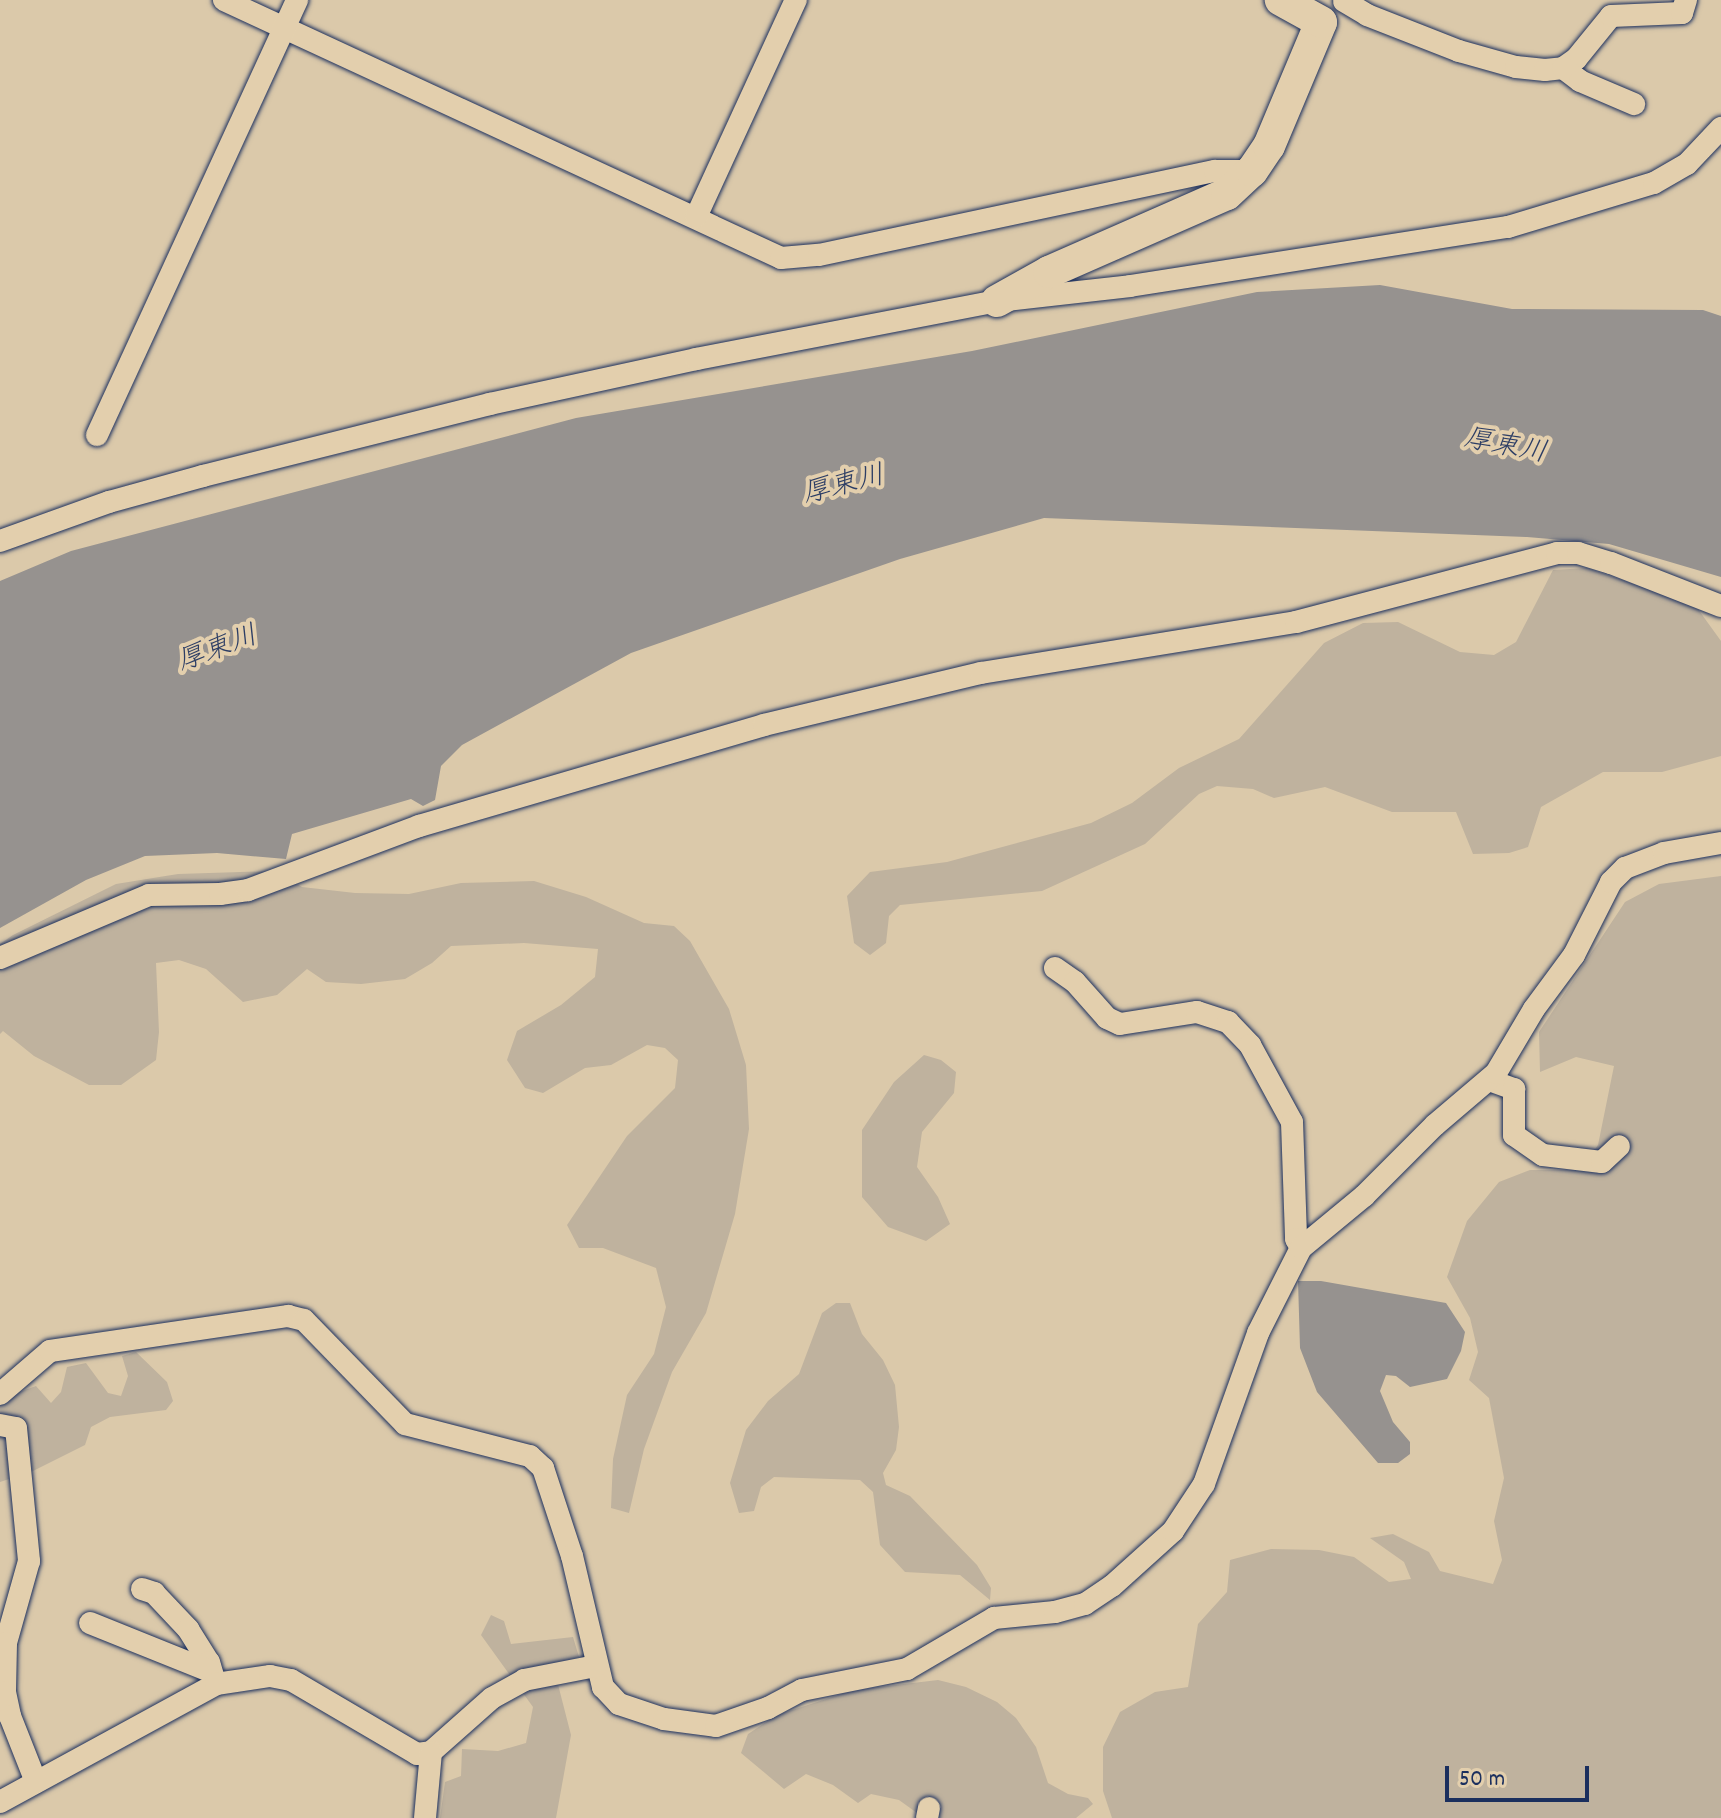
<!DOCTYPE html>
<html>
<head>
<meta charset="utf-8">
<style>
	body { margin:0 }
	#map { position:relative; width:1721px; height:1818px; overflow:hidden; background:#dbc9aa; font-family:Dekko,"Klee One",sans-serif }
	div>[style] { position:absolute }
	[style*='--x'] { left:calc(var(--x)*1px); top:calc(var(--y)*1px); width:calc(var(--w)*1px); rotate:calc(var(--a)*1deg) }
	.green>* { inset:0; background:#bfb29e }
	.water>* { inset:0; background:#96928f }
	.roads { filter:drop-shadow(0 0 2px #1b2f5e) drop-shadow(0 0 2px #1b2f5e) }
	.street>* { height:22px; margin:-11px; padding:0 11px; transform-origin:11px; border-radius:11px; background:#e3cfad }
	.secondary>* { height:32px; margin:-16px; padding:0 16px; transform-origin:16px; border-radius:16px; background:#e3cfad }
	span { translate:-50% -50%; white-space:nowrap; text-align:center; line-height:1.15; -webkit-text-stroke:8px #e3cfad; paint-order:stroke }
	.water-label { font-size:28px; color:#2d3e65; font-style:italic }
	.scale { position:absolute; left:1445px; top:1766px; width:144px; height:36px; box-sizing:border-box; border:4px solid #1b2f5e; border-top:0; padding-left:10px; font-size:24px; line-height:28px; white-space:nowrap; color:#1b2f5e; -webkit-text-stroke:6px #e3cfad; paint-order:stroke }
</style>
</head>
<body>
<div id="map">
	<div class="green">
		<div style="clip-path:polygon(1587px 568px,1695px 605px,1721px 641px,1721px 756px,1662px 772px,1603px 772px,1541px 807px,1528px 847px,1509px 853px,1473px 854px,1456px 812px,1392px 812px,1325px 787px,1274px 798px,1253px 789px,1217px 786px,1199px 794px,1145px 844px,1042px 891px,900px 905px,889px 916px,886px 943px,870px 955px,854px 943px,847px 896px,870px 872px,947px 862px,1091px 823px,1132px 803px,1179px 768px,1239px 739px,1324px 643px,1363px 623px,1398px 622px,1460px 652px,1494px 655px,1516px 642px,1553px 570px)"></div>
		<div style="clip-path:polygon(275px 871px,302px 887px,355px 893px,409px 894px,461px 883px,534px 881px,586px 897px,644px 923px,674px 926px,690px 941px,729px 1009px,746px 1065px,749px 1129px,735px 1214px,706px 1313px,672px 1372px,644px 1449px,629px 1513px,611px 1508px,613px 1459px,627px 1395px,654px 1354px,666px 1307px,656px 1268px,603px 1248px,579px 1248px,567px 1225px,627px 1136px,675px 1088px,678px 1060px,665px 1048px,647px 1045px,611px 1065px,585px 1068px,543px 1093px,525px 1088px,507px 1060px,517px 1031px,561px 1005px,595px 977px,598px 949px,524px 943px,451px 946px,432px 963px,405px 979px,361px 984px,326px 982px,307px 969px,277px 995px,243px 1002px,206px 969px,179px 960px,156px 963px,159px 1032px,156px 1060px,121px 1085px,89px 1085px,34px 1056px,3px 1031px,0 1034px,0 944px,13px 935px,116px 884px,178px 874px)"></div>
		<div style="clip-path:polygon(1721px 876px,1721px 1818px,1112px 1818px,1103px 1791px,1103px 1747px,1120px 1712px,1155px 1692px,1188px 1687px,1198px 1624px,1227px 1592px,1230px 1560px,1271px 1549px,1319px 1550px,1354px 1557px,1389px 1582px,1411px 1579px,1404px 1562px,1370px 1538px,1393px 1534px,1429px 1552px,1440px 1571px,1493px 1584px,1502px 1560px,1494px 1521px,1504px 1478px,1489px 1398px,1469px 1380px,1478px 1352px,1470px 1318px,1447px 1277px,1467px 1221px,1499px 1182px,1530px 1170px,1580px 1170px,1598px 1145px,1614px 1066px,1576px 1057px,1540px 1072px,1539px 1032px,1625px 902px,1659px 884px)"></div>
		<div style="clip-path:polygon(924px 1055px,941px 1060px,956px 1072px,954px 1093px,922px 1132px,917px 1167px,938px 1197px,950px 1224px,926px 1241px,888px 1227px,862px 1197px,862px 1130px,894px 1082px)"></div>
		<div style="clip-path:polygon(836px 1303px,850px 1303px,862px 1334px,883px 1360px,895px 1385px,899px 1427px,896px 1450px,883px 1473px,886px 1485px,910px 1496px,977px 1565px,991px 1588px,990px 1600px,960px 1575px,905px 1572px,880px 1545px,873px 1492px,860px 1480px,774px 1477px,761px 1487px,754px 1511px,739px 1513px,730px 1483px,746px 1430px,768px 1401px,799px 1374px,822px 1313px)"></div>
		<div style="clip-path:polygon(136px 1352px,167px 1382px,173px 1401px,166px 1410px,110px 1417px,91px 1427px,85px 1445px,33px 1471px,0 1482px,0 1405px,14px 1394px,36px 1386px,51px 1403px,61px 1392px,67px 1367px,86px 1363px,108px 1393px,121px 1396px,128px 1376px,122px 1356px)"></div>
		<div style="clip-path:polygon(491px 1615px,504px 1621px,511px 1644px,573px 1637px,579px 1657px,553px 1665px,571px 1735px,556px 1818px,440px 1818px,445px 1782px,461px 1776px,462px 1749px,498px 1751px,526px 1743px,533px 1707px,481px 1635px)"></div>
		<div style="clip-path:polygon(938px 1680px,966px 1687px,997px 1702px,1016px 1718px,1036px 1747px,1048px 1783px,1068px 1794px,1088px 1798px,1093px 1804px,1076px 1818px,924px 1818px,899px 1800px,871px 1794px,858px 1803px,833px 1785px,806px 1774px,784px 1789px,741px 1753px,748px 1734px,777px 1715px,854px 1690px)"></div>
	</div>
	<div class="water">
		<div style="clip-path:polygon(1380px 285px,1512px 309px,1703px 310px,1721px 316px,1721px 577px,1609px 544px,1527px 537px,1044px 518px,900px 559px,631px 653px,462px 745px,441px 766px,435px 800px,423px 806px,411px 799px,292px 834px,286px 859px,217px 853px,145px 856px,86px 880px,0 928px,0 581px,71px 551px,576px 418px,972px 351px,1257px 292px)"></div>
		<div style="clip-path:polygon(1298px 1281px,1321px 1281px,1446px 1303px,1465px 1332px,1461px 1351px,1447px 1379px,1410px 1387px,1396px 1376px,1386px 1375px,1380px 1391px,1393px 1422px,1410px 1442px,1410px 1454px,1398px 1463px,1378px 1463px,1317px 1392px,1300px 1348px)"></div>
	</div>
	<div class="roads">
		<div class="street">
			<div style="--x:224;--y:0;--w:614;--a:24.85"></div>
			<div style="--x:781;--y:258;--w:38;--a:-5"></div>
			<div style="--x:819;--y:255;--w:405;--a:-12"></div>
			<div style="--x:1215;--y:171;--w:37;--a:0"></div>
			<div style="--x:1344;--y:1;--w:27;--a:31"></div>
			<div style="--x:1367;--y:15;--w:99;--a:21.4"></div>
			<div style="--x:1459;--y:51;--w:59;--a:15.7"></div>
			<div style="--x:1516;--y:67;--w:29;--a:6"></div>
			<div style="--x:1545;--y:70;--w:18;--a:-6"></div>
			<div style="--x:1563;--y:68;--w:16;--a:-35"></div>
			<div style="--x:1576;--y:59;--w:55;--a:-50.9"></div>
			<div style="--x:1611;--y:16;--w:71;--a:-2.4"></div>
			<div style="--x:1682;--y:13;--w:14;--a:-73"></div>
			<div style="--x:1563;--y:68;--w:21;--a:37"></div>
			<div style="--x:1580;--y:81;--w:59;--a:23.1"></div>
			<div style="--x:696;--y:217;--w:239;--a:-65.3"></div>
			<div style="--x:97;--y:435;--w:479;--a:-65.3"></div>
			<div style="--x:0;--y:541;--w:116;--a:-19.7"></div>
			<div style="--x:109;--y:502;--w:98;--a:-15.5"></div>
			<div style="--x:203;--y:476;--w:296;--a:-14.1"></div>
			<div style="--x:490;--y:404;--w:211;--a:-12.3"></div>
			<div style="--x:696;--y:359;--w:307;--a:-10.9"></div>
			<div style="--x:997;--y:301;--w:134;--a:-6.4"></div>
			<div style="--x:1130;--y:286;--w:383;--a:-8.9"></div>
			<div style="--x:1508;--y:227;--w:152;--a:-16.8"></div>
			<div style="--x:1654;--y:183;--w:38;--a:-30"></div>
			<div style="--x:1687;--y:164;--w:50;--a:-46.6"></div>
			<div style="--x:0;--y:958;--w:162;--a:-22.9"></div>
			<div style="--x:149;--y:895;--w:71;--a:-0.8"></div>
			<div style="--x:220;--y:894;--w:28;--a:-8"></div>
			<div style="--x:248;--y:890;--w:183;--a:-20.5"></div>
			<div style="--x:419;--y:826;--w:359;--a:-16.3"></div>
			<div style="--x:764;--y:725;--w:223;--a:-13.5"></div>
			<div style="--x:981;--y:673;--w:319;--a:-9.2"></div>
			<div style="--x:1296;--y:622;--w:270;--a:-14.8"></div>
			<div style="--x:1557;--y:553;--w:21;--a:0"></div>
			<div style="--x:1578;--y:553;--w:34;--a:17"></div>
			<div style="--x:1611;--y:563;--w:118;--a:21.4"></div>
			<div style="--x:1055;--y:968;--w:24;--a:35"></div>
			<div style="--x:1075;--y:982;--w:48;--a:48.4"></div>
			<div style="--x:1107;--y:1018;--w:14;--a:25"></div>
			<div style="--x:1120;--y:1024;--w:78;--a:-8.9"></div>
			<div style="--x:1197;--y:1012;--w:33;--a:18"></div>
			<div style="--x:1228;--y:1022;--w:32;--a:46"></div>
			<div style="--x:1250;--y:1045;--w:88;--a:61.4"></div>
			<div style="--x:1292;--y:1122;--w:117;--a:88"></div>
			<div style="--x:1296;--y:1239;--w:10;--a:61"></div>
			<div style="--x:1489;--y:1080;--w:27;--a:20"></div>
			<div style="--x:1514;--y:1089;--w:46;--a:90"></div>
			<div style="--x:1514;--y:1135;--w:35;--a:35"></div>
			<div style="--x:1543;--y:1155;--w:59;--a:6.8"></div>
			<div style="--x:1602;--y:1162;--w:23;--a:-43"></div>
			<div style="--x:0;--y:1394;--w:66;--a:-40.7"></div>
			<div style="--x:50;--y:1351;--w:241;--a:-8.4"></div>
			<div style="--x:288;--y:1316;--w:16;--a:14"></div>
			<div style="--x:304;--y:1320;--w:145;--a:45.8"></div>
			<div style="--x:405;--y:1424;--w:129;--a:14.4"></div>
			<div style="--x:530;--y:1456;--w:18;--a:43"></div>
			<div style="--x:543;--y:1468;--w:93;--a:71.8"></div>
			<div style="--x:572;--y:1556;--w:135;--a:76.7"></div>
			<div style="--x:603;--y:1687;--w:23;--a:47"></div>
			<div style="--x:619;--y:1704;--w:47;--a:18.4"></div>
			<div style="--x:664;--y:1719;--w:52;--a:7.7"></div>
			<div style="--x:716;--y:1726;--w:55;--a:-19.1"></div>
			<div style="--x:768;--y:1708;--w:38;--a:-28"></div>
			<div style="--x:802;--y:1690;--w:107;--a:-11.3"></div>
			<div style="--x:907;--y:1669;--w:101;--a:-30.4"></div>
			<div style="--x:994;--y:1618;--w:61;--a:-5.6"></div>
			<div style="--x:1055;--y:1612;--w:31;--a:-15"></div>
			<div style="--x:1085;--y:1604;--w:32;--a:-34"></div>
			<div style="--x:1112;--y:1586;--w:82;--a:-42"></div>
			<div style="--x:1173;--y:1531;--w:56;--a:-56.6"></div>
			<div style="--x:1204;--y:1484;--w:160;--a:-70.3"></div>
			<div style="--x:1258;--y:1333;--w:95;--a:-63.2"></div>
			<div style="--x:1301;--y:1248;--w:82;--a:-39.5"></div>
			<div style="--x:1364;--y:1196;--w:100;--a:-45"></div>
			<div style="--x:1435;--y:1125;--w:80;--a:-40.4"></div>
			<div style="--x:1496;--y:1073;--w:74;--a:-59.3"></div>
			<div style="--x:1534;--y:1009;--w:67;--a:-53.5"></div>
			<div style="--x:1574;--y:955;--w:82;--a:-63.1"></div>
			<div style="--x:1611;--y:882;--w:20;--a:-45"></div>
			<div style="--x:1625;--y:868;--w:42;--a:-21"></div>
			<div style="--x:1664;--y:853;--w:58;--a:-10"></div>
			<div style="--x:0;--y:1425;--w:16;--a:11"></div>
			<div style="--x:16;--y:1428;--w:134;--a:84.4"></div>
			<div style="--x:29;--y:1561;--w:85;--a:105.7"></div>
			<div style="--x:6;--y:1643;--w:49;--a:91.2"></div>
			<div style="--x:5;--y:1692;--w:25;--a:78"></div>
			<div style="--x:10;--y:1716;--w:71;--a:68.5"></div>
			<div style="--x:142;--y:1589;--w:13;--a:18"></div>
			<div style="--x:154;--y:1593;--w:50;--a:46.6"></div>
			<div style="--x:188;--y:1629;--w:39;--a:58"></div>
			<div style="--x:209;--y:1662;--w:18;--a:74"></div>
			<div style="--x:90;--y:1623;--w:131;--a:21.9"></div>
			<div style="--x:0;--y:1802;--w:246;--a:-28.6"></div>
			<div style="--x:216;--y:1684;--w:55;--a:-8.4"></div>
			<div style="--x:270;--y:1676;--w:21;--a:11"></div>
			<div style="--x:291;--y:1680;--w:146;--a:30.4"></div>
			<div style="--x:417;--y:1754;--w:14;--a:-8"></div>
			<div style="--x:431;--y:1752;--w:81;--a:-41.5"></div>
			<div style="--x:492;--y:1698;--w:37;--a:-29"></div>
			<div style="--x:524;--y:1680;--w:73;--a:-11"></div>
			<div style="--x:425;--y:1818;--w:66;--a:-84.8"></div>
			<div style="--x:927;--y:1818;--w:10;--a:-79"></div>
		</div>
		<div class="secondary">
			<div style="--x:997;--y:301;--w:60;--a:-29.1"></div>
			<div style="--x:1049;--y:272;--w:194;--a:-23.7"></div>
			<div style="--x:1227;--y:194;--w:34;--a:-43"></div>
			<div style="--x:1252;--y:171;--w:30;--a:-56"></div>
			<div style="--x:1269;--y:146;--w:134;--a:-67.2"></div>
			<div style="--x:1321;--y:22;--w:46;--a:-151.2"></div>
		</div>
	</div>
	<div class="water-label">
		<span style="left:1505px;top:448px;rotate:11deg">厚東川</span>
		<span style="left:844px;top:487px;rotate:-14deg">厚東川</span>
		<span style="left:218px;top:651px;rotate:-20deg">厚東川</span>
	</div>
	<div class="scale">50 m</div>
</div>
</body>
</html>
